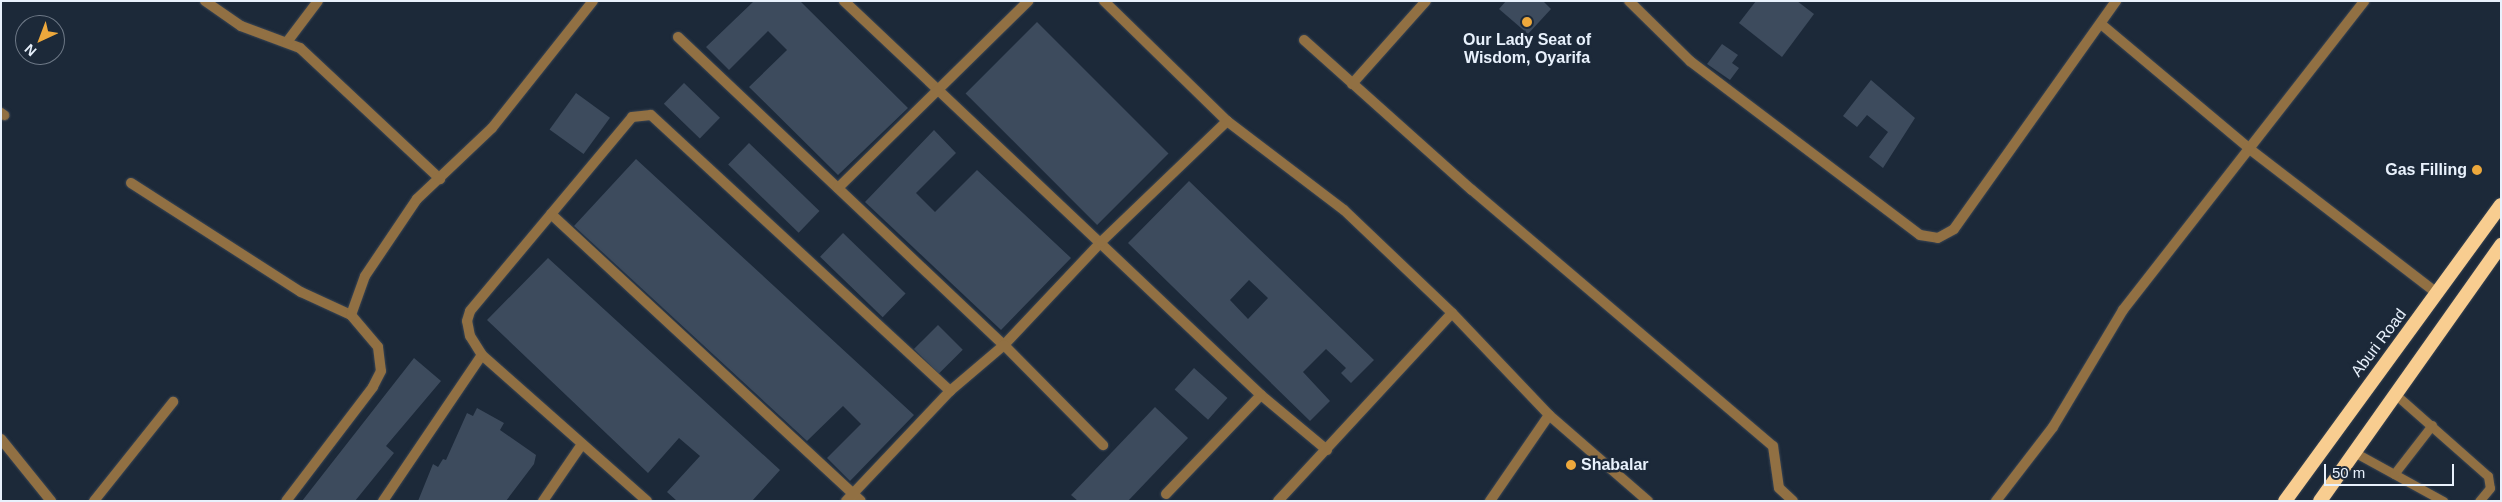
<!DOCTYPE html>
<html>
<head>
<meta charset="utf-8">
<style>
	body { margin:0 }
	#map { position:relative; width:2502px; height:502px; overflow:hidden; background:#1c2939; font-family:Arial,sans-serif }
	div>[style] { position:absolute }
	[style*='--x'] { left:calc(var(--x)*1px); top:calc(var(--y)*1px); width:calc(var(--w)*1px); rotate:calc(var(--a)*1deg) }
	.building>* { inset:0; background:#3d4b5d; transform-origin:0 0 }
	.roads { filter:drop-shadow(0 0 1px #394554) drop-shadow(0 0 1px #394554) }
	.service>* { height:9px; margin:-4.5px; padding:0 4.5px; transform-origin:4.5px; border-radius:4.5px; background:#917043 }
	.minor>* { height:10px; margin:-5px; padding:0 5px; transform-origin:5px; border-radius:5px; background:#917043 }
	.trunk>* { height:14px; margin:-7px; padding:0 7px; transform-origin:7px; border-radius:7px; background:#f8cd90 }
	.dots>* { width:14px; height:14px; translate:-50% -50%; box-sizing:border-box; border:2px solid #1c2939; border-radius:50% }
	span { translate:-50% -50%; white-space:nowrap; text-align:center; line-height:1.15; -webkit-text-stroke:5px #1c2939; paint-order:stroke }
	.poi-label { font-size:16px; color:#e8f1fc; font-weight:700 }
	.right { translate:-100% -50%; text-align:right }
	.left { translate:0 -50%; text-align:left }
	.street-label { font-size:16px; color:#e8f1fc }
	.frame { position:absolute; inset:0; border:2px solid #e8f1fc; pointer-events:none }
	.north { position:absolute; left:15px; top:15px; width:50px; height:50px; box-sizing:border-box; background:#1c2939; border:1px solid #6e7987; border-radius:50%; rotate:223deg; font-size:14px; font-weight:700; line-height:20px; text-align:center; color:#e8f1fc }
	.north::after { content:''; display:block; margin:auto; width:18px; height:22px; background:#eda83c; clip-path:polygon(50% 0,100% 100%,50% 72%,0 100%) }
	.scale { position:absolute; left:2324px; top:464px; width:130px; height:22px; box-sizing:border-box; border:2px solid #e8f1fc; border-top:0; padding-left:6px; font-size:15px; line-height:18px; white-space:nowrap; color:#e8f1fc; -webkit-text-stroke:4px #1c2939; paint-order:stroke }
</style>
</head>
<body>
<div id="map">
	<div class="building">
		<div style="clip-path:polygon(754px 1px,800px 1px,908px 108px,838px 175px,749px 87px,787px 50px,768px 31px,729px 70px,706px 47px)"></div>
		<div style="clip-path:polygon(1506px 1px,1543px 1px,1551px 9px,1528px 34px,1499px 9px)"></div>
		<div style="clip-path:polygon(1756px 1px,1797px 1px,1814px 14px,1782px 57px,1739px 23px)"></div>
		<div style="left:1037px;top:22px;width:186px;height:101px;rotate:45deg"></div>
		<div style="clip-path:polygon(1722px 44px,1738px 55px,1732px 63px,1739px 68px,1730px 80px,1707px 64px)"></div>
		<div style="clip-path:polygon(1871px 80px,1915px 118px,1883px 168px,1869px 157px,1888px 132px,1867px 115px,1857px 127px,1843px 116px)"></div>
		<div style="left:684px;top:83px;width:50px;height:29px;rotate:44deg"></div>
		<div style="left:576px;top:93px;width:42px;height:45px;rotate:36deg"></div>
		<div style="clip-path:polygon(934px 130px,956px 153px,916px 193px,935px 212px,977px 170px,1071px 258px,1001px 330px,865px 202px)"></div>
		<div style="left:749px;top:143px;width:98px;height:30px;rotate:44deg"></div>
		<div style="clip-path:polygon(636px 159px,914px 415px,850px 481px,827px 458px,861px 424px,843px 406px,807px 441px,574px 226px)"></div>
		<div style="clip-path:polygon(evenodd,1189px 181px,1374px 360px,1351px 383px,1341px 373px,1346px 368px,1326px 349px,1303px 372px,1330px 401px,1310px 421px,1128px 243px,1189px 181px,1249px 280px,1268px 298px,1248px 319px,1230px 300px,1249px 280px)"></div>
		<div style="left:843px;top:233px;width:87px;height:33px;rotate:44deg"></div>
		<div style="clip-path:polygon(548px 258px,780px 470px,752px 501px,677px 501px,667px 492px,700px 456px,679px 438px,648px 473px,487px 320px)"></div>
		<div style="left:938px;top:325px;width:35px;height:34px;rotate:45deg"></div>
		<div style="clip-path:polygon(414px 358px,441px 381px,386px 446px,394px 453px,355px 501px,302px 501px)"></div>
		<div style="left:1194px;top:368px;width:45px;height:29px;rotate:42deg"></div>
		<div style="clip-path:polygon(1155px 407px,1188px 438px,1128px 501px,1078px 501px,1071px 495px)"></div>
		<div style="clip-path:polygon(477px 408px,504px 423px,500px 430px,536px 455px,534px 464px,506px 501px,418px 501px,433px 464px,438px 467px,443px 459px,446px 460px,467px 413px,473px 416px)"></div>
	</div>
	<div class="roads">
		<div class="service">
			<div style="--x:2395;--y:394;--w:124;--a:41.4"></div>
			<div style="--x:2488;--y:476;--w:12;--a:81"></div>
			<div style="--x:2490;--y:488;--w:17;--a:130"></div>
			<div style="--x:2354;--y:452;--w:102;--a:28.8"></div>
			<div style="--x:2394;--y:474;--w:62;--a:-52.2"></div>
		</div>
		<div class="minor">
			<div style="--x:205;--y:1;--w:44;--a:34.8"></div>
			<div style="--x:241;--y:26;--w:63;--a:20.4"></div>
			<div style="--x:300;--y:48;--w:192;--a:43.1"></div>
			<div style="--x:844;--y:1;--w:574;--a:43.38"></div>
			<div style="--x:1261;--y:395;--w:86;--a:39.8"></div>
			<div style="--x:1104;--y:1;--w:172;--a:44.3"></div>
			<div style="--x:1227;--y:121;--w:147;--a:37.3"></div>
			<div style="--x:1344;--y:210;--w:149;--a:43.6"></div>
			<div style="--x:1452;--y:313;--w:141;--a:46.4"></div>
			<div style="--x:1549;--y:415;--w:131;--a:41"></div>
			<div style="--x:1629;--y:1;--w:86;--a:44.5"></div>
			<div style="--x:1690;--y:61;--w:288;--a:37.1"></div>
			<div style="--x:1920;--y:235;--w:18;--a:9"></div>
			<div style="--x:1938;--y:238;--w:18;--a:-29"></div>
			<div style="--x:1954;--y:229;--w:280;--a:-54.6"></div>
			<div style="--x:2101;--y:24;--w:196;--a:40"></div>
			<div style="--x:2251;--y:150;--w:236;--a:37.6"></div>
			<div style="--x:678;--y:37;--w:448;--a:43.4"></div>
			<div style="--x:1004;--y:345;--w:141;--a:-46.7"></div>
			<div style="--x:1101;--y:242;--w:175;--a:-43.8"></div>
			<div style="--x:1304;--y:40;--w:225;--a:41.8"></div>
			<div style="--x:1472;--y:190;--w:395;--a:40.4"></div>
			<div style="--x:1773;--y:446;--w:42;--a:81.9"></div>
			<div style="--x:1779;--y:488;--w:19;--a:43"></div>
			<div style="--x:287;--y:42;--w:51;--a:-52.9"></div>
			<div style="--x:1352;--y:84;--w:111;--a:-48.3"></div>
			<div style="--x:1;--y:113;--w:4;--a:34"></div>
			<div style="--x:131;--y:183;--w:202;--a:32.7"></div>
			<div style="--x:301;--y:292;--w:55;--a:24.7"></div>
			<div style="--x:351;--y:315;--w:42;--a:49.8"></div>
			<div style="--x:378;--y:347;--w:24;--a:83"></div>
			<div style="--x:381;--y:371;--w:18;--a:117"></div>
			<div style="--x:373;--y:387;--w:143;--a:127.3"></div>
			<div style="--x:838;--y:188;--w:267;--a:-44.5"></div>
			<div style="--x:551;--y:214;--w:422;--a:42.8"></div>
			<div style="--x:351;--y:315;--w:41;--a:-70.3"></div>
			<div style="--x:365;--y:276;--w:93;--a:-56"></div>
			<div style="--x:417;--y:199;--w:103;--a:-43.4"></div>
			<div style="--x:492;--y:128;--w:162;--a:-51.5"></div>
			<div style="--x:1;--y:439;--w:80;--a:51.1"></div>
			<div style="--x:1166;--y:494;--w:137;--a:-46.2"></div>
			<div style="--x:94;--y:501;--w:127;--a:-51.4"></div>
			<div style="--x:383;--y:501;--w:176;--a:-55.9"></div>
			<div style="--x:543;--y:501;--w:69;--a:-55.6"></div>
			<div style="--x:647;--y:501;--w:220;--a:-138.5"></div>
			<div style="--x:482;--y:355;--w:22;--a:-122"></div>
			<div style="--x:470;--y:336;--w:15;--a:-101"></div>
			<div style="--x:467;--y:321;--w:10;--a:-73"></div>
			<div style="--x:470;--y:311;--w:253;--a:-50.1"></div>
			<div style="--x:632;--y:117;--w:19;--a:-6"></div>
			<div style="--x:651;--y:115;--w:407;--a:42.7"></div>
			<div style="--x:846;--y:501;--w:151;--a:-46.6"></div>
			<div style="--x:950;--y:391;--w:71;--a:-40.4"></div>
			<div style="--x:1004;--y:345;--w:141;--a:45.3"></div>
			<div style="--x:1278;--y:501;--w:256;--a:-47.2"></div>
			<div style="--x:1490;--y:501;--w:104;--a:-55.5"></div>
			<div style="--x:1996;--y:501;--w:93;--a:-52.4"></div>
			<div style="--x:2053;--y:427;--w:136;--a:-59.1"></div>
			<div style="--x:2123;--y:310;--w:392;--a:-52"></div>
		</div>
		<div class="trunk">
			<div style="--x:2285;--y:501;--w:366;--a:-53.9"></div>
			<div style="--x:2320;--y:501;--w:314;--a:-54.7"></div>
		</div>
	</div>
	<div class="dots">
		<div style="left:1527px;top:22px;background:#eda83c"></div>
		<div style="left:2477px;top:170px;background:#eda83c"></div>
		<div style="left:1571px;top:465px;background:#eda83c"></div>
	</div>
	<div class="poi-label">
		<span style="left:1527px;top:49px">Our Lady Seat of<br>Wisdom, Oyarifa</span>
		<span class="right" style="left:2467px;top:170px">Gas Filling</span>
		<span class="left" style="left:1581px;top:465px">Shabalar</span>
	</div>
	<div class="street-label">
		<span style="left:2379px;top:343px;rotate:-53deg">Aburi Road</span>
	</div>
	<div class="frame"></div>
	<div class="north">N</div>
	<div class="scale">50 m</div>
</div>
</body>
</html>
